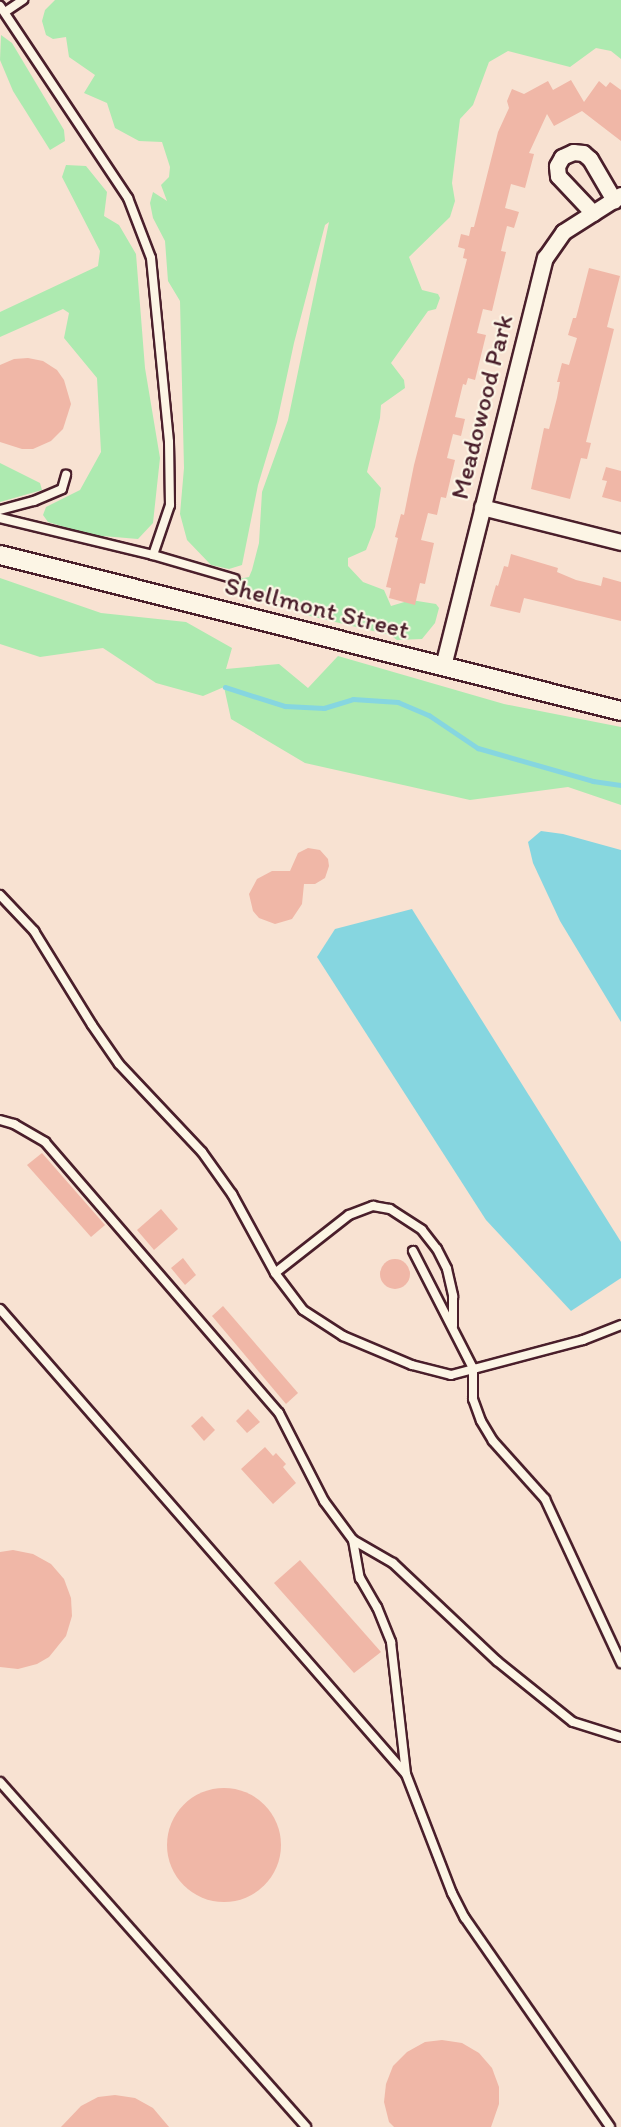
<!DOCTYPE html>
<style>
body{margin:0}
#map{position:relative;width:621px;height:2127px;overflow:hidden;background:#f8e2d2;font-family:Itim,sans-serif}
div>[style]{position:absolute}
.green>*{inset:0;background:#adeab0}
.water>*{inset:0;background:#86d6e0}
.stream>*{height:4.5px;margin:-2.25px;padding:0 2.25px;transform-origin:2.25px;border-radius:2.25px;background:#86d6e0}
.building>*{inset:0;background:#f0b7a7}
.round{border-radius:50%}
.roads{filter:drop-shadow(2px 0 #4a1f2b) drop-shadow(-2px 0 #4a1f2b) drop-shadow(0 2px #4a1f2b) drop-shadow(0 -2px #4a1f2b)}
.service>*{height:8px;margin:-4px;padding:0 4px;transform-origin:4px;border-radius:4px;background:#fcf5e5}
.minor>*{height:15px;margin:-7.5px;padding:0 7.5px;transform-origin:7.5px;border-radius:7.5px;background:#fcf5e5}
.tertiary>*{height:18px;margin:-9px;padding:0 9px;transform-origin:9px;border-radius:9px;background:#fcf5e5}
span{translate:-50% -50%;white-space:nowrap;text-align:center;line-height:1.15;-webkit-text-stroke:4.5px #fcf5e5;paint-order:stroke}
.street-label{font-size:26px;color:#4a1f2b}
</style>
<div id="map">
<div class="green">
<i style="clip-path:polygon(55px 0,621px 0,621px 59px,611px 51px,596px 48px,570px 67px,508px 51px,489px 62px,473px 105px,460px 119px,452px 183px,455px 201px,450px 217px,409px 257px,422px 290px,438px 294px,440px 298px,436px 309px,428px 311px,391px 363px,404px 380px,405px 388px,381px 405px,380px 418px,367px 472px,381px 488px,375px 527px,366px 550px,348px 558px,348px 566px,363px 582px,384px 590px,391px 606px,411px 600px,436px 604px,439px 608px,435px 623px,422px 639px,397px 640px,390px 635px,310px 616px,270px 596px,233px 590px,239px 579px,249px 577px,252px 570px,259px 543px,262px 492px,288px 420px,329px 222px,325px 225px,294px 343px,277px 422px,258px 485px,242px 565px,229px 569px,211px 565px,187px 540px,180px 514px,184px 468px,180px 301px,168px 281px,165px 241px,153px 218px,150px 203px,153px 192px,167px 201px,161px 185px,169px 177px,170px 167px,162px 142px,139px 141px,115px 128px,107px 103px,84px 93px,95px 75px,69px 57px,66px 37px,53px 39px,46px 35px,42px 21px,45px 10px)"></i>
<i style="clip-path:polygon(1px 35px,12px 43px,64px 130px,65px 141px,50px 150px,13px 91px,0 60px)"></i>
<i style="clip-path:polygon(66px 165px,86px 166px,107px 192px,104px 216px,119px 225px,136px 254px,145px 368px,160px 458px,153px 523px,138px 539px,91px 535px,48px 522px,43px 515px,46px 507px,80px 490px,101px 452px,97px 378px,64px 338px,69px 313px,63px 309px,0 337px,0 312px,98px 266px,100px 251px,62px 177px)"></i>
<i style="clip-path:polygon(0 463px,40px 483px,42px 490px,0 502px)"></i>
<i style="clip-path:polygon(0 578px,101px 613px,186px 622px,232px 648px,226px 669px,279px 664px,308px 688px,338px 656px,504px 704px,621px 727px,621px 805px,568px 787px,470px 800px,305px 763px,231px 719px,224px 687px,203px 696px,156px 683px,103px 648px,40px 657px,0 644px)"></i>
</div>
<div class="water">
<i style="clip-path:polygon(541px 831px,563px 834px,621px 850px,621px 1022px,560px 921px,533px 863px,528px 842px)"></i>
<i style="clip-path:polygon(412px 909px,621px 1242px,621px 1278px,571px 1311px,486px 1220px,317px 957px,335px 929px)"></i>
</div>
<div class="stream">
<i style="left:225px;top:687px;width:63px;rotate:17.6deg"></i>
<i style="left:285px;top:706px;width:39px;rotate:3deg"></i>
<i style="left:324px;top:708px;width:30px;rotate:-17deg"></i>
<i style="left:353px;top:699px;width:45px;rotate:3.8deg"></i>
<i style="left:398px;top:702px;width:34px;rotate:23deg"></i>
<i style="left:429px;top:715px;width:59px;rotate:34deg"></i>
<i style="left:478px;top:748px;width:120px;rotate:16deg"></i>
<i style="left:593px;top:781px;width:28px;rotate:8deg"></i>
</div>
<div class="building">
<i style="clip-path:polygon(571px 80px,584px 102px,599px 81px,606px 87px,610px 82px,621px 90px,621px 141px,582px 111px,554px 126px,547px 114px,529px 153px,534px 154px,525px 188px,511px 184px,505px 208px,519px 212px,514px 228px,507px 226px,501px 251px,506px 252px,492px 311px,483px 309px,477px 333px,486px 335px,475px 380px,468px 378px,466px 385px,463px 384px,455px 417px,465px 419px,461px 436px,453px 434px,447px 458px,455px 460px,446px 498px,441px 497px,437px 515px,428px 513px,421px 540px,434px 543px,425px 584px,420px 583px,415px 605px,389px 598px,391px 588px,386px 587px,398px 538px,395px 537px,401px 514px,404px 515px,414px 465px,467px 259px,463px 258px,465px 249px,458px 247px,461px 234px,469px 236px,471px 227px,474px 227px,498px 132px,509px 108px,507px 101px,512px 89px,524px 94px,548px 81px,553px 90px)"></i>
<i style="clip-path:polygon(589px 268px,620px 276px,607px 327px,614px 329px,586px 442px,591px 443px,587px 459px,581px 458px,570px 499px,531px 489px,544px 428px,549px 429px,557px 398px,560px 382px,557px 382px,562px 363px,569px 365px,577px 338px,568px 335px,573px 318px,576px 318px)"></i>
<i style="clip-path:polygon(28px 358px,43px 361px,57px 370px,64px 380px,71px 404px,63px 429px,51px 441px,33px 449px,22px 449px,0 442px,0 365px,14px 359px)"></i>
<i style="clip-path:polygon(606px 467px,621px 471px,621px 502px,602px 497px,607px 481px,602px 480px)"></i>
<i style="clip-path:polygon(511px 554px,558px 568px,557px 572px,576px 580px,601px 586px,603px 577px,621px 582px,621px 621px,524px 598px,520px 613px,490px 606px,496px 585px,498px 586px,504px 566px,508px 567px)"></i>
<i style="clip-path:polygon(308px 848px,320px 850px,328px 859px,329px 866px,325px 878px,315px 884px,304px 884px,302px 904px,292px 919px,275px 924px,259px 918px,253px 911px,249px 894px,257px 879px,272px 871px,290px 871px,298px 853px)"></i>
<i style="clip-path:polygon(42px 1153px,105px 1225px,91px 1237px,27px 1165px)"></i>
<i style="clip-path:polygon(161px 1209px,178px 1229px,154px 1250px,137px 1230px)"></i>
<i style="clip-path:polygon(183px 1258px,196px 1275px,185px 1285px,171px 1268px)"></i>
<i class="round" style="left:380px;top:1259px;width:30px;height:30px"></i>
<i style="clip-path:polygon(223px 1306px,298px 1393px,286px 1404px,212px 1316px)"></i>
<i style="clip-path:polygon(248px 1409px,260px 1422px,247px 1433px,236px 1421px)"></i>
<i style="clip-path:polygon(202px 1416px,215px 1430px,204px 1441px,191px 1426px)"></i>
<i style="clip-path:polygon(265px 1447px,273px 1456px,276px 1453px,286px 1464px,283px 1467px,296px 1483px,273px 1504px,241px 1469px)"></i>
<i style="clip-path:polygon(13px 1550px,33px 1554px,51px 1564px,64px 1579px,71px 1598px,72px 1616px,66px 1636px,49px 1657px,37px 1664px,18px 1669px,0 1667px,0 1552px)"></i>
<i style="clip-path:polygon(300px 1560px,381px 1652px,354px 1673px,274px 1583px)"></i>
<i class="round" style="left:167px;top:1788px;width:114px;height:114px"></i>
<i style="clip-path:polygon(442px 2040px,462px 2043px,479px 2053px,492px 2068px,499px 2087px,499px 2104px,491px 2127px,394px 2127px,389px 2122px,384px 2102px,386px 2084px,393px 2066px,407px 2052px,425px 2042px)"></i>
<i style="clip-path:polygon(115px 2095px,135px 2098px,153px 2108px,169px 2127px,61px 2127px,81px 2106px,98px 2097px)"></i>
</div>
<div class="roads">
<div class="service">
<i style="left:0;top:6px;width:231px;rotate:56.3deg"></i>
<i style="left:128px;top:198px;width:64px;rotate:69deg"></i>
<i style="left:151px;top:258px;width:185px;rotate:84.4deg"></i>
<i style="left:169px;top:442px;width:63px;rotate:89.1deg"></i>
<i style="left:170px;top:505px;width:53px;rotate:108.8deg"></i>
<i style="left:5px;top:12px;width:22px;rotate:-34deg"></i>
<i style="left:0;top:510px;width:35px;rotate:-15deg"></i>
<i style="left:34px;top:501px;width:30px;rotate:-23deg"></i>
<i style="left:62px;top:489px;width:15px;rotate:-74deg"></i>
<i style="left:0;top:518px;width:157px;rotate:13.6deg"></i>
<i style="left:153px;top:555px;width:85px;rotate:16.3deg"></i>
<i style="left:0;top:895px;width:50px;rotate:46.6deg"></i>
<i style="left:34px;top:931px;width:110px;rotate:58.3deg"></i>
<i style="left:92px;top:1025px;width:47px;rotate:55.3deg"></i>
<i style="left:119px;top:1064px;width:121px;rotate:46.7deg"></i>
<i style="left:202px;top:1152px;width:52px;rotate:54.5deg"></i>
<i style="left:232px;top:1194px;width:90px;rotate:61.4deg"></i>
<i style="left:275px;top:1273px;width:46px;rotate:52.9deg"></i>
<i style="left:303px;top:1310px;width:48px;rotate:33deg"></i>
<i style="left:343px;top:1336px;width:75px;rotate:22.8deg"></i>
<i style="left:412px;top:1365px;width:40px;rotate:14.4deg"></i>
<i style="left:451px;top:1375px;width:137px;rotate:-14.9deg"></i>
<i style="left:583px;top:1340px;width:41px;rotate:-21.5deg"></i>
<i style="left:0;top:1120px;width:15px;rotate:16deg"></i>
<i style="left:14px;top:1124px;width:36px;rotate:30deg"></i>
<i style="left:45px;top:1142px;width:358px;rotate:49.2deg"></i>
<i style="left:279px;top:1413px;width:99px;rotate:62.9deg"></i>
<i style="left:324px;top:1501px;width:49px;rotate:53.4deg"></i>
<i style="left:353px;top:1540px;width:46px;rotate:29.9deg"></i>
<i style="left:393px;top:1563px;width:143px;rotate:43.3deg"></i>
<i style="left:497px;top:1661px;width:97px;rotate:38.8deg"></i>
<i style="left:573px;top:1722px;width:50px;rotate:17.4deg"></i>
<i style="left:413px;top:1251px;width:131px;rotate:62.9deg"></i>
<i style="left:473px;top:1368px;width:31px;rotate:90deg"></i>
<i style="left:473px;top:1399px;width:23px;rotate:70deg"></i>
<i style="left:481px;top:1421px;width:23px;rotate:59deg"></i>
<i style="left:493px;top:1441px;width:78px;rotate:48.1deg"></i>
<i style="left:545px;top:1499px;width:181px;rotate:65.1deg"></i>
<i style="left:275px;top:1273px;width:94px;rotate:-38.1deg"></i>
<i style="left:349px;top:1215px;width:26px;rotate:-21deg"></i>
<i style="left:373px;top:1206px;width:17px;rotate:10deg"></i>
<i style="left:390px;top:1209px;width:38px;rotate:33deg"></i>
<i style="left:422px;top:1230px;width:24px;rotate:52deg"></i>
<i style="left:437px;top:1249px;width:22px;rotate:63deg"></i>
<i style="left:447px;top:1269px;width:28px;rotate:77deg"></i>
<i style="left:453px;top:1296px;width:30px;rotate:90deg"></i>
<i style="left:0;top:1309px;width:617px;rotate:48.88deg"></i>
<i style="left:406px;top:1774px;width:128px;rotate:68.9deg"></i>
<i style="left:452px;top:1893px;width:28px;rotate:63deg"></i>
<i style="left:465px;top:1918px;width:254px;rotate:55.2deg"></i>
<i style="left:353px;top:1540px;width:39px;rotate:80deg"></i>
<i style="left:360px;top:1578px;width:34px;rotate:60deg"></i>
<i style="left:377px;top:1607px;width:38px;rotate:68deg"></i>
<i style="left:391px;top:1642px;width:132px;rotate:83.5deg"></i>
<i style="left:0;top:1782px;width:461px;rotate:48.4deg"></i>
</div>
<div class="minor">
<i style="left:593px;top:213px;width:51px;rotate:-133.4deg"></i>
<i style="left:558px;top:176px;width:10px;rotate:-96deg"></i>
<i style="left:557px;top:166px;width:10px;rotate:-61deg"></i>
<i style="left:562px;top:157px;width:12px;rotate:-24deg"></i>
<i style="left:573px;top:152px;width:10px;rotate:6deg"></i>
<i style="left:583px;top:153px;width:9px;rotate:41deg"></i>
<i style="left:590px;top:159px;width:48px;rotate:59.7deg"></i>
<i style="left:482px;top:507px;width:143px;rotate:14.1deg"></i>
<i style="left:443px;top:666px;width:421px;rotate:-76deg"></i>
<i style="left:545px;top:258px;width:32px;rotate:-55deg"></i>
<i style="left:563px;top:232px;width:69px;rotate:-32.5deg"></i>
</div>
<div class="tertiary">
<i style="left:0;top:555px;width:640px;rotate:14.1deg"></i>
</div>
</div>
<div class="street-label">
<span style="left:482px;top:407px;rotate:-76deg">Meadowood Park</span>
<span style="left:317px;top:608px;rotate:14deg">Shellmont Street</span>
</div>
</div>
